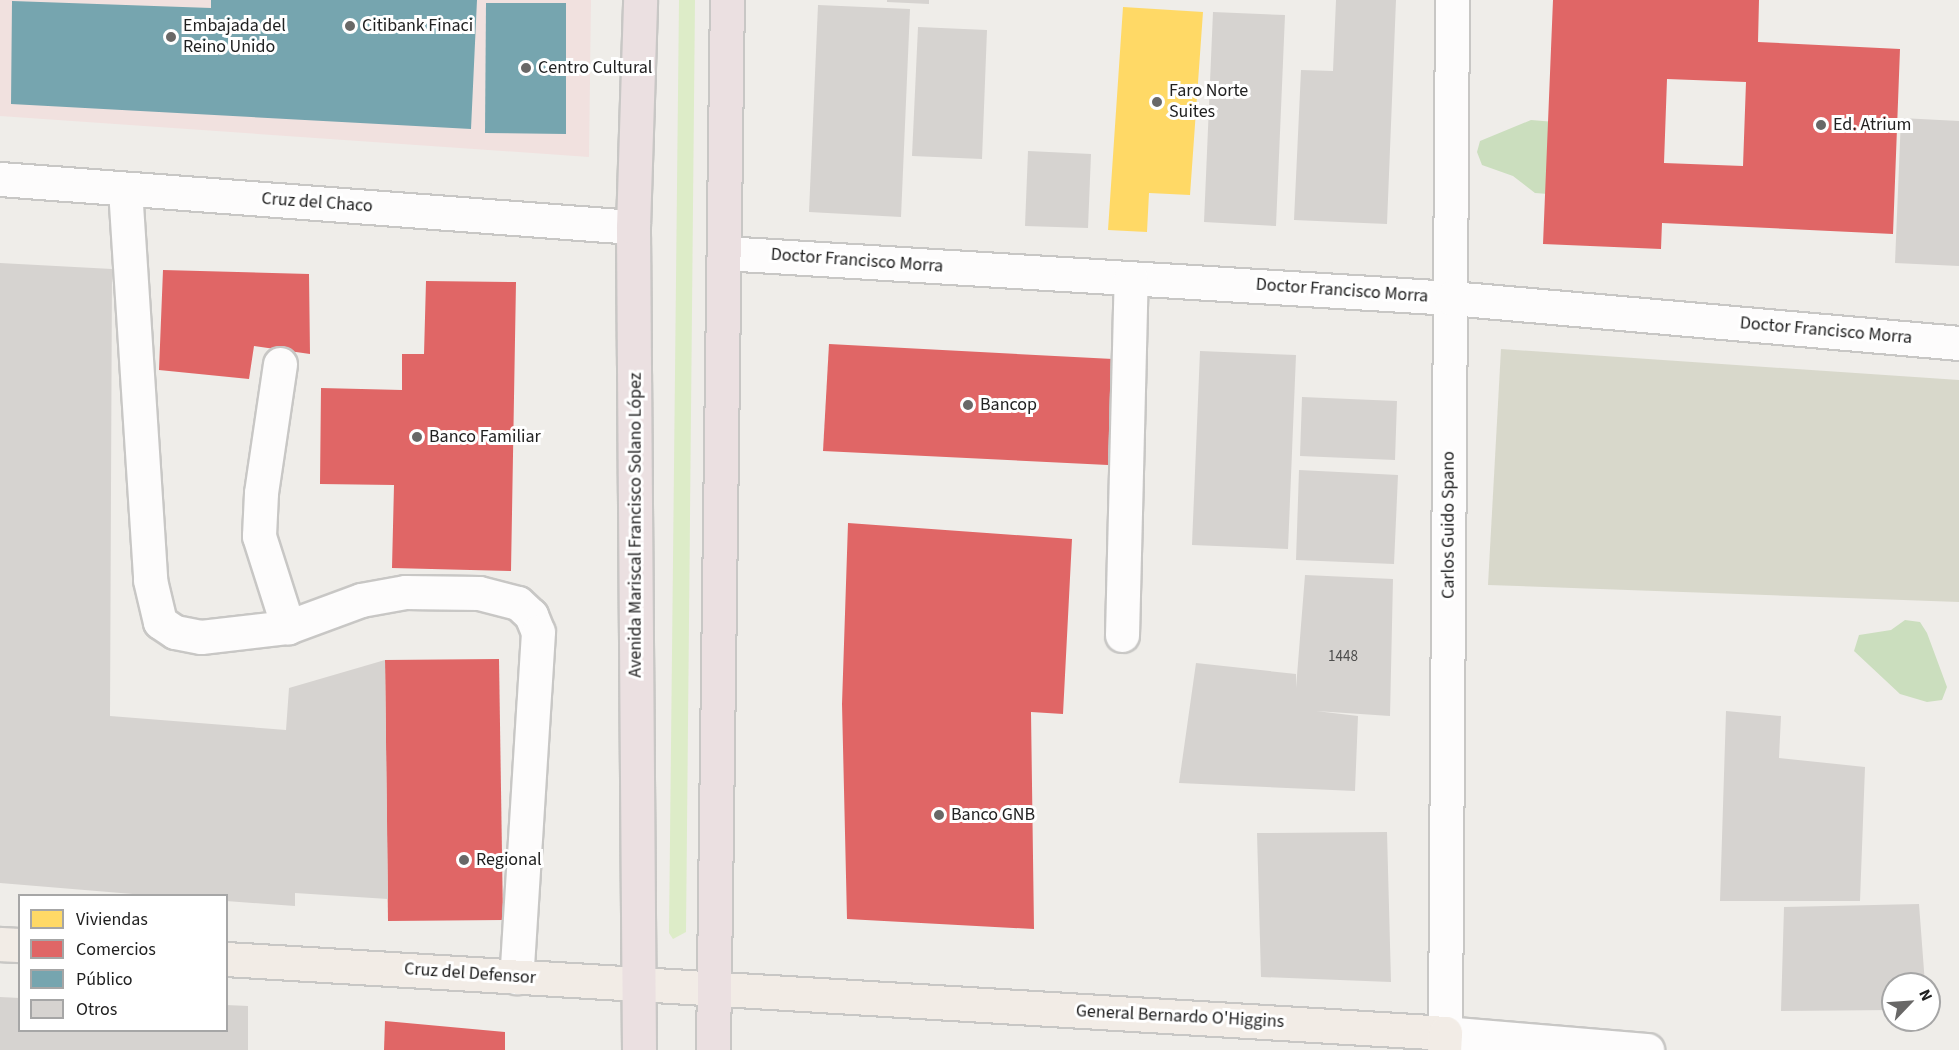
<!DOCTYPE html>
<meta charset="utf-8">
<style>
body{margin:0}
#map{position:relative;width:1959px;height:1050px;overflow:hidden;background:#efede9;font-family:"Source Sans 3",sans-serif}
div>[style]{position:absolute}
.commercial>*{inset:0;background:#f1e1df}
.construction>*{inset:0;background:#d8d8cb}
.grass>*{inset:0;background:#ddecc8}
.forest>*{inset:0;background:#cbdebe}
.homes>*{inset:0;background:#ffd966}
.shops>*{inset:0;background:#e06666}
.public>*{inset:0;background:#76a5af}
.building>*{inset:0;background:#d6d3d0}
.roads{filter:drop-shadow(2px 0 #c8c7c5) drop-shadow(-2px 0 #c8c7c5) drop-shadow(0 2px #c8c7c5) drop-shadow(0 -2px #c8c7c5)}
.minor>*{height:33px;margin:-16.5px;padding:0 16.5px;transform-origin:16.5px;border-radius:16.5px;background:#fdfcfc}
.major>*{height:33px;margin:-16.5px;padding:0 16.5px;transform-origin:16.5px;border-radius:16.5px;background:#f2ece6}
.highway>*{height:33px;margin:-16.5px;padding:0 16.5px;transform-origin:16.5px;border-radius:16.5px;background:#ebe0e1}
.dots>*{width:16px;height:16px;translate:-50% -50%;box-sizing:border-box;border:3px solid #fff;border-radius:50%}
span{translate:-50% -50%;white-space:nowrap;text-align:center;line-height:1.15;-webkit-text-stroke:6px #fff;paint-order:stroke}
.number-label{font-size:15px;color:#4e4e4d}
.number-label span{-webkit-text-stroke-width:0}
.poi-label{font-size:18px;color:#212121}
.left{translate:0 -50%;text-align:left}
.street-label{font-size:18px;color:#212121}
.legend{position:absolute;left:18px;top:894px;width:210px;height:138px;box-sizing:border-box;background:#fff;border:2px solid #a6a6a6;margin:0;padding:8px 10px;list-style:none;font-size:18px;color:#212121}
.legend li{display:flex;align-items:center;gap:12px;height:30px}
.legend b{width:30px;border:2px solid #a6a6a6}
.north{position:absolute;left:1881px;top:972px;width:60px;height:60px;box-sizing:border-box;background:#fff;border:2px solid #a6a6a6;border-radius:50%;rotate:65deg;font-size:16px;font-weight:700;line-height:24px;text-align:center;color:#212121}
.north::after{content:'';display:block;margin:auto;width:21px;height:27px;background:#696867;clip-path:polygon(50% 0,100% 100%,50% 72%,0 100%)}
</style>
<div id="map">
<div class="commercial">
<i style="clip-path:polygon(0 0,591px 0,589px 157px,0 116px)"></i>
</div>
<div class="construction">
<i style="clip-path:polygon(1501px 349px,1959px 380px,1959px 602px,1488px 585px)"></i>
</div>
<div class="grass">
<i style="clip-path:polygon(679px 0,695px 0,686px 932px,673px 939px,669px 933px)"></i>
</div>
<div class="forest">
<i style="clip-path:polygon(1531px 120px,1555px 122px,1548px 194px,1535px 193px,1513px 176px,1482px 165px,1477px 152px,1480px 141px)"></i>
<i style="clip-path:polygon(1905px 620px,1920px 622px,1927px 633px,1947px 687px,1942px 700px,1927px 702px,1900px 694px,1854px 651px,1859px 635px,1891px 630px)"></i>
</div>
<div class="homes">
<i style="clip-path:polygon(1123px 7px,1203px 12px,1190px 195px,1149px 193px,1147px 232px,1108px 230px)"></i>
</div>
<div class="shops">
<i style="clip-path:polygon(evenodd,1553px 0,1759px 0,1758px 42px,1900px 49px,1893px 234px,1662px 223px,1661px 249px,1543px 244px,1553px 0,1667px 79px,1746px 82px,1743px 166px,1664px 163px,1667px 79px)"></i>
<i style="clip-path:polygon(163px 270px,309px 274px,310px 354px,254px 346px,249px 379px,159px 370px)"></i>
<i style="clip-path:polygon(426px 281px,516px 282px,511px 571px,392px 568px,394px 485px,320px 484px,321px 388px,402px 390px,402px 354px,424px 354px)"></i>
<i style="clip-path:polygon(829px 344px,1113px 359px,1108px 465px,823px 451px)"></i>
<i style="clip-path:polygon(848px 523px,1072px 539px,1063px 714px,1031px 712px,1034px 929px,847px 919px,842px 704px)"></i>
<i style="clip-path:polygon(499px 659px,503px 920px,388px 921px,385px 660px)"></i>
<i style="clip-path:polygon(385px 1021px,505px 1032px,505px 1050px,384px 1050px)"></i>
</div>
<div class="public">
<i style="clip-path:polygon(211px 0,477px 0,471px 129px,11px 104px,12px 1px,211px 8px)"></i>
<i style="clip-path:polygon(486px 3px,566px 3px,566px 134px,485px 133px)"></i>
</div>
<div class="building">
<i style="clip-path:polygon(887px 0,929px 0,929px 4px,887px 2px)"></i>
<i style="clip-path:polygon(1336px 0,1396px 0,1387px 224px,1294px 220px,1301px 70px,1333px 71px)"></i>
<i style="clip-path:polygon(818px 5px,910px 9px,901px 217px,809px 212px)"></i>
<i style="clip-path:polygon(1213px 12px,1285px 15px,1276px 226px,1204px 222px)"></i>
<i style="clip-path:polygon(918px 27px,987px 30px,982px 159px,912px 156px)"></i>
<i style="clip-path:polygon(1901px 118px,1959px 121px,1959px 266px,1895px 263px)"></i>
<i style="clip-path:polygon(1028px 151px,1091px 154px,1088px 228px,1025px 226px)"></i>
<i style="clip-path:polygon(0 263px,112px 269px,110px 716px,286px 730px,289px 688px,385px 660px,388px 899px,295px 893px,295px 906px,226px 901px,226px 896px,157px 896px,0 883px)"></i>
<i style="clip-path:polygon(1200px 351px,1296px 355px,1288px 549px,1192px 545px)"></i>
<i style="clip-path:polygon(1302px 397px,1397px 401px,1395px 460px,1300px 456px)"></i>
<i style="clip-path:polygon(1299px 470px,1398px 475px,1394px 564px,1296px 560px)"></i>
<i style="clip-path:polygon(1305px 575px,1393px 579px,1390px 716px,1316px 711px,1358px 716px,1355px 791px,1179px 783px,1196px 663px,1296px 674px,1296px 688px)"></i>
<i style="clip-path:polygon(1726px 711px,1781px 716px,1779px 758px,1865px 767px,1860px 901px,1720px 901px)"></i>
<i style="clip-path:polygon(1387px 832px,1391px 982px,1261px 977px,1257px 833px)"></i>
<i style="clip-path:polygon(1919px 904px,1925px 984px,1893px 984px,1893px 1010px,1781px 1011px,1784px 907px)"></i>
<i style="clip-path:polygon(0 997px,20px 998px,20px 1030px,226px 1030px,226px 1005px,248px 1006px,248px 1050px,0 1050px)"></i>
</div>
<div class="roads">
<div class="minor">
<i style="left:1452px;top:0;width:1033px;rotate:90.39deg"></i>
<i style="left:1445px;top:1033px;width:203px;rotate:4.8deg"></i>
<i style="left:0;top:179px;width:635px;rotate:4.34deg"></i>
<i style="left:125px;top:189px;width:392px;rotate:86.3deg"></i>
<i style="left:150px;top:580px;width:43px;rotate:76.6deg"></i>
<i style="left:160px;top:622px;width:18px;rotate:34deg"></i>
<i style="left:175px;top:632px;width:26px;rotate:11deg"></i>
<i style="left:201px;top:637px;width:88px;rotate:-6.6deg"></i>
<i style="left:288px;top:627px;width:78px;rotate:-20.3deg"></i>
<i style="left:361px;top:600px;width:45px;rotate:-10.3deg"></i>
<i style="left:405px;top:592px;width:74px;rotate:0.8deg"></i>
<i style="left:479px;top:593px;width:40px;rotate:14.4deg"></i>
<i style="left:518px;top:603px;width:18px;rotate:43deg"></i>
<i style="left:531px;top:615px;width:18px;rotate:68deg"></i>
<i style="left:538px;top:632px;width:346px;rotate:93.6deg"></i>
<i style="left:724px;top:253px;width:728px;rotate:3.54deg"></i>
<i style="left:1451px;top:298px;width:510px;rotate:5.06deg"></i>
<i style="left:280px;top:364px;width:130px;rotate:98.4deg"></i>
<i style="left:261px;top:493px;width:43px;rotate:92.7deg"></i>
<i style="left:259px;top:536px;width:96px;rotate:72.3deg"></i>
<i style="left:1122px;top:635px;width:357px;rotate:-88.6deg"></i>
</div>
<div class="major">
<i style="left:0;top:944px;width:20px;rotate:3deg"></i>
<i style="left:226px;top:959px;width:1221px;rotate:3.47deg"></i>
<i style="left:1445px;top:1033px;width:17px;rotate:93deg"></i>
</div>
<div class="highway">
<i style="left:639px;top:1050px;width:823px;rotate:-90.42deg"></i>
<i style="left:633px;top:227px;width:227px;rotate:-88.2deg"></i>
<i style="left:713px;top:1050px;width:1050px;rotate:-89.24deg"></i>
</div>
</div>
<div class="dots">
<i style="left:350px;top:26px;background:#696867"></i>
<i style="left:171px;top:37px;background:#696867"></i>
<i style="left:526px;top:68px;background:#696867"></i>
<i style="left:1157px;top:102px;background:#696867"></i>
<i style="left:1821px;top:125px;background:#696867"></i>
<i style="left:968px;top:405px;background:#696867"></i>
<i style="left:417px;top:437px;background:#696867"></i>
<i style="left:939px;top:815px;background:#696867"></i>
<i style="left:464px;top:860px;background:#696867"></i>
</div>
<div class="number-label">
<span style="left:1343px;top:657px">1448</span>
</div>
<div class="poi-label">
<span class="left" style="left:362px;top:26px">Citibank Finaci</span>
<span class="left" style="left:183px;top:37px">Embajada del<br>Reino Unido</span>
<span class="left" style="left:538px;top:68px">Centro Cultural</span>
<span class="left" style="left:1169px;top:102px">Faro Norte<br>Suites</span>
<span class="left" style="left:1833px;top:125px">Ed. Atrium</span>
<span class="left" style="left:980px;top:405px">Bancop</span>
<span class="left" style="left:429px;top:437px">Banco Familiar</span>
<span class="left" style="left:951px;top:815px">Banco GNB</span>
<span class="left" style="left:476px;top:860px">Regional</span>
</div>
<div class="street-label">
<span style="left:317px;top:203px;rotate:4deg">Cruz del Chaco</span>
<span style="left:857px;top:261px;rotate:4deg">Doctor Francisco Morra</span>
<span style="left:1342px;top:291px;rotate:4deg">Doctor Francisco Morra</span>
<span style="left:1826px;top:331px;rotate:5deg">Doctor Francisco Morra</span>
<span style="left:636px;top:525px;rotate:-90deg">Avenida Mariscal Francisco Solano López</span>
<span style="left:1449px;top:525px;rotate:-90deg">Carlos Guido Spano</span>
<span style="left:470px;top:974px;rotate:4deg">Cruz del Defensor</span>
<span style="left:1180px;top:1017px;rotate:3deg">General Bernardo O'Higgins</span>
</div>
<ul class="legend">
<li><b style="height:16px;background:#ffd966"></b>Viviendas</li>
<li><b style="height:16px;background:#e06666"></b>Comercios</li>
<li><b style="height:16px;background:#76a5af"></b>Público</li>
<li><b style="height:16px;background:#d6d3d0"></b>Otros</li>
</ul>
<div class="north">N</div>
</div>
